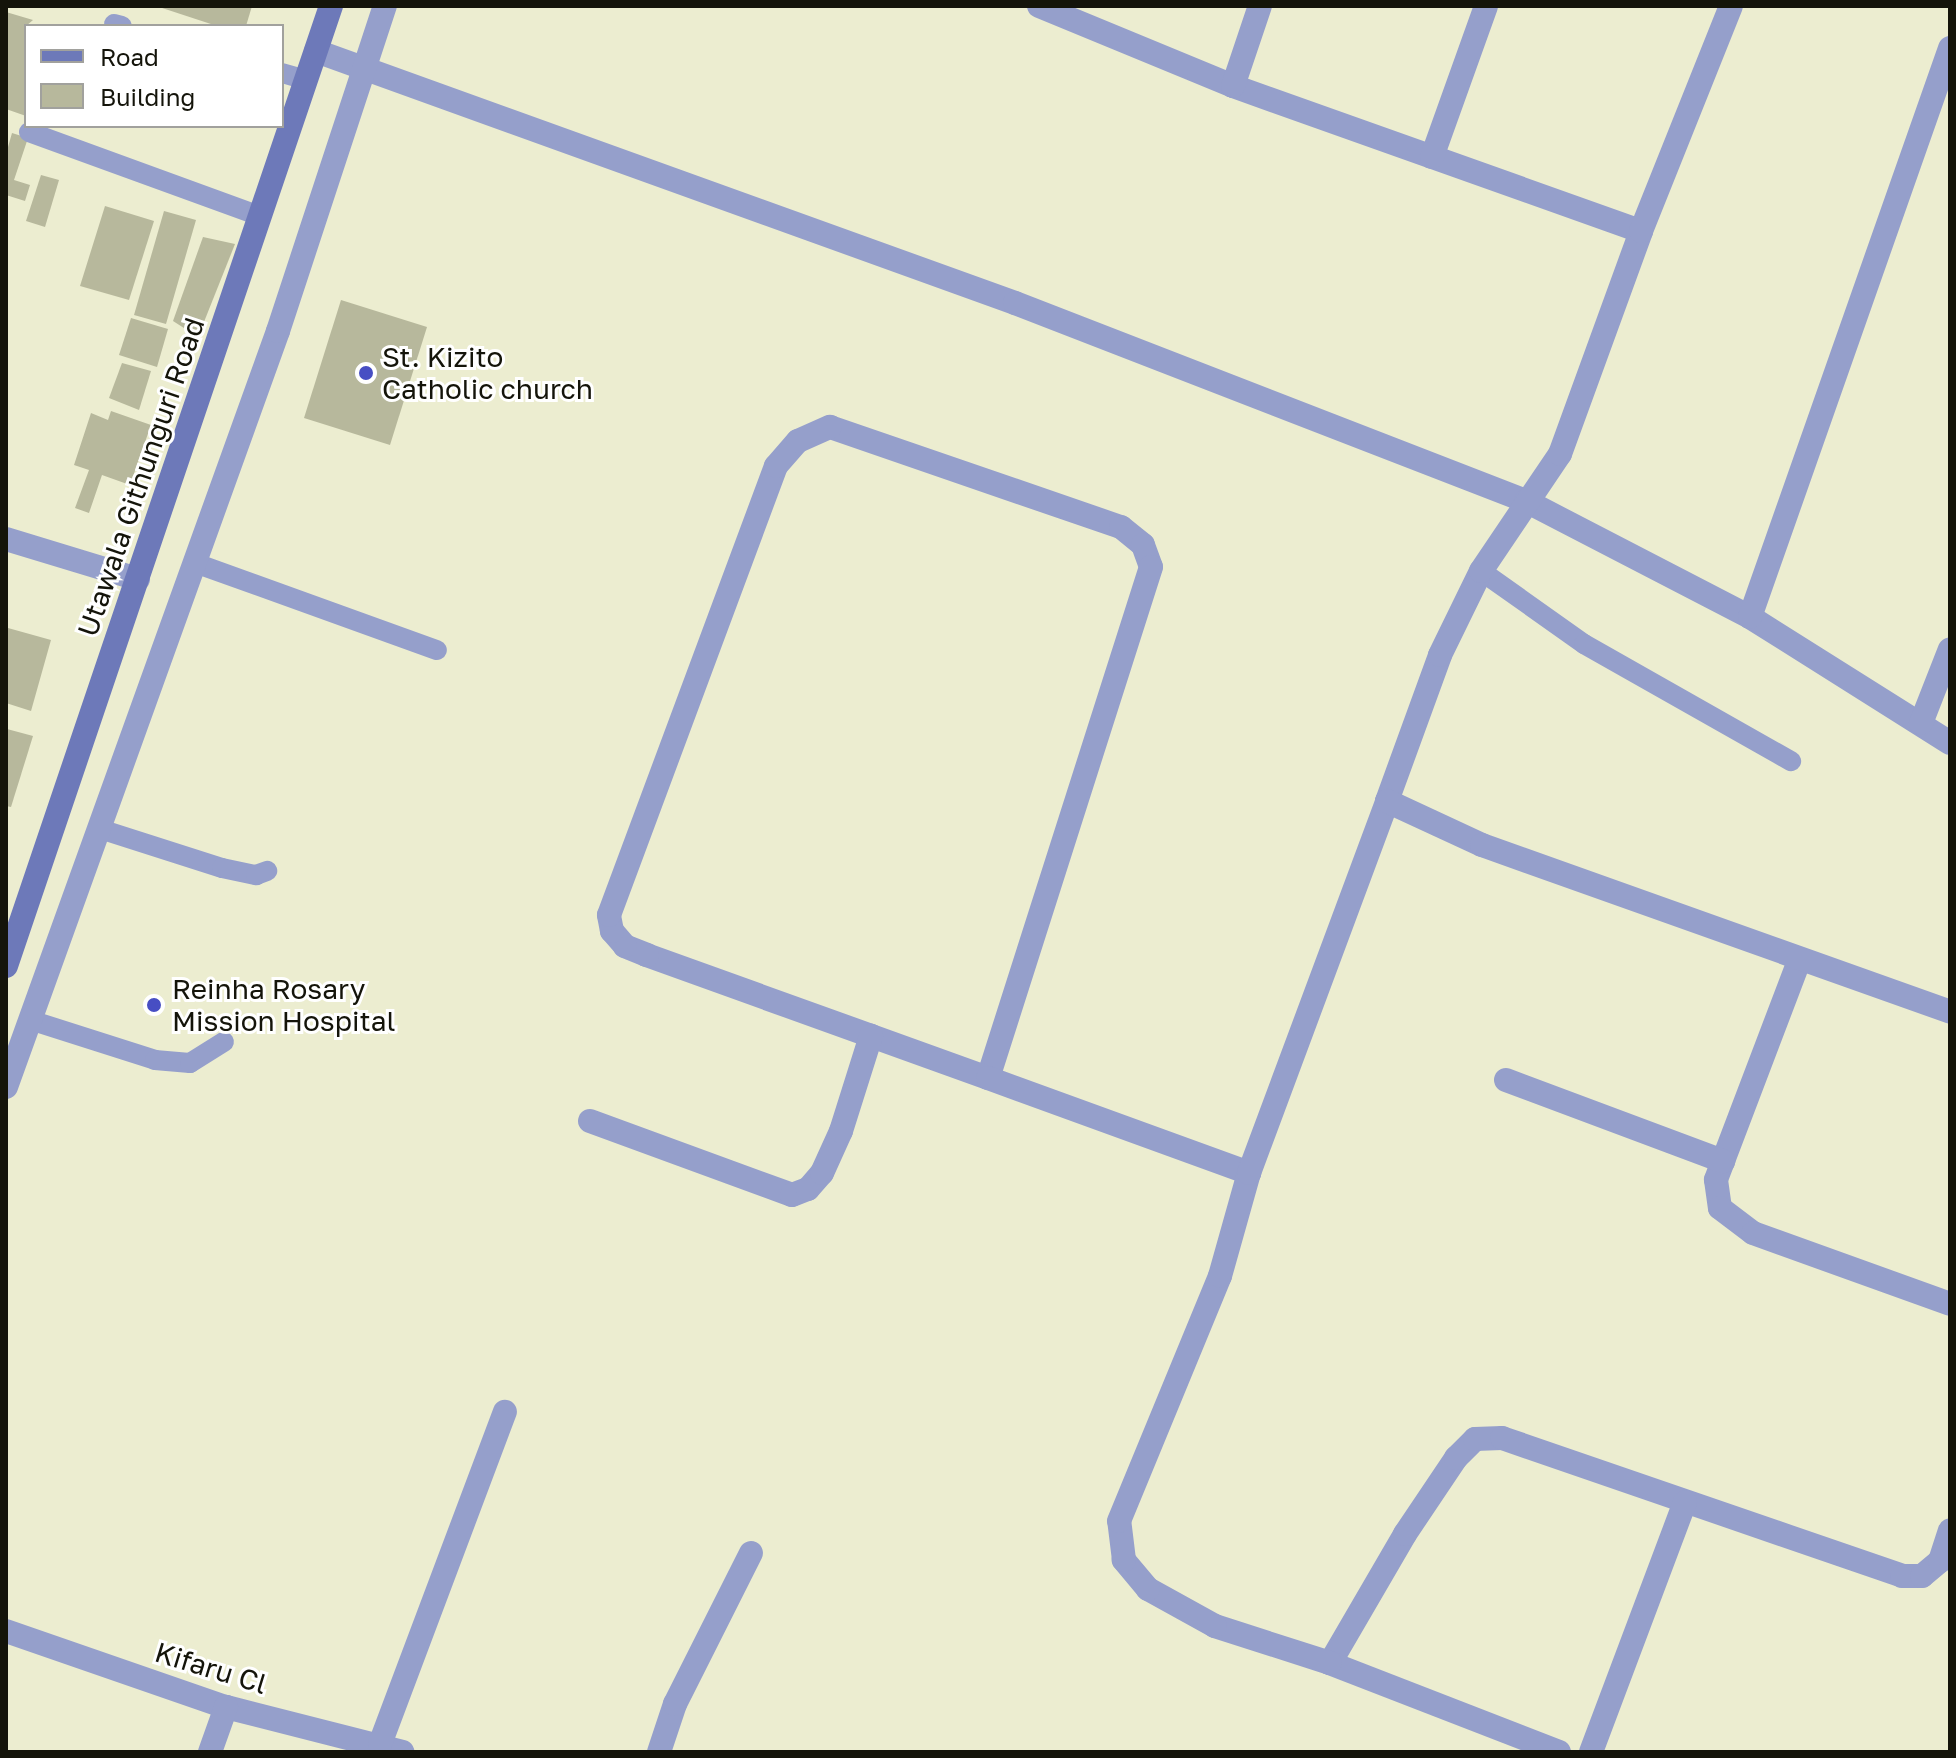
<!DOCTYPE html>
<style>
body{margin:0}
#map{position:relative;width:1956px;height:1758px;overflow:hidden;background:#ecedd0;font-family:"Golos Text",sans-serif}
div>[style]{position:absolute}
.building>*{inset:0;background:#b7b89c}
.lane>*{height:20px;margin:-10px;padding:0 10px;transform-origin:10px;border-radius:10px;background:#959fcb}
.street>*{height:24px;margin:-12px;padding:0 12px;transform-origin:12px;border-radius:12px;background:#959fcb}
.secondary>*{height:24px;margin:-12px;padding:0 12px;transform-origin:12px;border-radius:12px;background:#6d79b9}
.dots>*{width:22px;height:22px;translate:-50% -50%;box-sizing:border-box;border:4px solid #fff;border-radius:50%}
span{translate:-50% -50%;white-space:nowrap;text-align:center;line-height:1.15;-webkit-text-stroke:6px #fff;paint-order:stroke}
.poi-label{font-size:28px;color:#14140a}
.left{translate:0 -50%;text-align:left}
.street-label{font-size:28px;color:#14140a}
.frame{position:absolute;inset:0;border:8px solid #14140a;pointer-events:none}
.legend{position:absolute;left:24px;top:24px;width:260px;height:104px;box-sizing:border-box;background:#fff;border:2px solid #a1a19d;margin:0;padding:10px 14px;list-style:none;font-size:24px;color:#14140a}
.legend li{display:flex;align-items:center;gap:16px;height:40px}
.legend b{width:40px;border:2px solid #a1a19d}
</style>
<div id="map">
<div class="building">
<i style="clip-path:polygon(156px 6px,252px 6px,246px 26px,217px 26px)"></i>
<i style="clip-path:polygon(6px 12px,33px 20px,26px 26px,26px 116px,6px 109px)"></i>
<i style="clip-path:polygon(12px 133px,28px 138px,14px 180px,30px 185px,25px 201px,6px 195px,6px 154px)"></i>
<i style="clip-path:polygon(41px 175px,59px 180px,45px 227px,26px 221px)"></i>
<i style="clip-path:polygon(105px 206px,154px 221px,129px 300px,80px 286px)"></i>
<i style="clip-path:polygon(164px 211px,196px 220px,166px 324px,134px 315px)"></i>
<i style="clip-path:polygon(203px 237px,235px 244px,198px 337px,173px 321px)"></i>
<i style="clip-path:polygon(341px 300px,427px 327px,390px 445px,304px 418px)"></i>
<i style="clip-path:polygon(131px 318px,168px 329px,157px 367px,119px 355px)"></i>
<i style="clip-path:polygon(122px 363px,151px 371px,139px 410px,109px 398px)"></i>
<i style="clip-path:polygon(111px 411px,151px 425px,130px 485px,102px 475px,89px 513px,75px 508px,89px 470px,74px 465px,91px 413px,108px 420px)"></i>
<i style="clip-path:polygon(8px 628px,51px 640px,31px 711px,6px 703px)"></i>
<i style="clip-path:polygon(7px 729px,33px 736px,11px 807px,6px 806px)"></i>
</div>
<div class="lane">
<i style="left:114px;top:24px;width:8px;rotate:14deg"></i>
<i style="left:282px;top:73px;width:25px;rotate:16deg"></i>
<i style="left:29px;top:132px;width:246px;rotate:20deg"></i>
<i style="left:195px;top:563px;width:257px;rotate:19.8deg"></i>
<i style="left:1481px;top:571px;width:126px;rotate:35.3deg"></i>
<i style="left:1584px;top:644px;width:238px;rotate:29.5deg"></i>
<i style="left:100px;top:829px;width:128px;rotate:17.7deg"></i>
<i style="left:222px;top:868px;width:35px;rotate:12deg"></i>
<i style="left:256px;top:875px;width:12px;rotate:-20deg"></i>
<i style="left:30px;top:1020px;width:131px;rotate:17.7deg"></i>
<i style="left:155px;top:1060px;width:35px;rotate:5deg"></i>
<i style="left:190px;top:1063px;width:40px;rotate:-32deg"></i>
</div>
<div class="street">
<i style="left:1039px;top:6px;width:210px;rotate:22.4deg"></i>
<i style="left:1233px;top:86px;width:433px;rotate:19.6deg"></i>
<i style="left:316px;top:51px;width:743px;rotate:19.82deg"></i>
<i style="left:1015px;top:303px;width:548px;rotate:21.18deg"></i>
<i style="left:1526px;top:501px;width:252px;rotate:27.4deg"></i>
<i style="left:1750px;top:617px;width:236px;rotate:32.2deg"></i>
<i style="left:1233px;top:86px;width:84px;rotate:-71.4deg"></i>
<i style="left:1432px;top:157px;width:160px;rotate:-70.3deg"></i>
<i style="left:830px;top:427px;width:308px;rotate:19deg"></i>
<i style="left:1121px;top:527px;width:28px;rotate:39deg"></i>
<i style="left:1143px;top:545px;width:23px;rotate:70deg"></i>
<i style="left:1151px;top:567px;width:536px;rotate:107.69deg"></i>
<i style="left:988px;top:1078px;width:363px;rotate:-160.2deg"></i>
<i style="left:647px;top:955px;width:24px;rotate:-158deg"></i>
<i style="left:625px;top:946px;width:20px;rotate:-131deg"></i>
<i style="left:612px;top:931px;width:16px;rotate:-101deg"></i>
<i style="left:609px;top:915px;width:479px;rotate:-69.6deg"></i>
<i style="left:776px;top:466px;width:33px;rotate:-49deg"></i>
<i style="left:798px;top:441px;width:35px;rotate:-24deg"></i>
<i style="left:6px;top:539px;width:138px;rotate:16.9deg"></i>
<i style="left:1750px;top:617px;width:603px;rotate:-70.63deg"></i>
<i style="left:1921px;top:723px;width:79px;rotate:-68.6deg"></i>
<i style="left:1387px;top:801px;width:155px;rotate:-70deg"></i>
<i style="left:1440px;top:655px;width:93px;rotate:-64deg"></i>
<i style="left:1481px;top:571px;width:141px;rotate:-56deg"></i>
<i style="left:1560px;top:454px;width:237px;rotate:-70deg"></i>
<i style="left:1641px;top:231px;width:242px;rotate:-68.2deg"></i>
<i style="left:1799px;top:961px;width:234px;rotate:110.8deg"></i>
<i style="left:1716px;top:1180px;width:28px;rotate:82deg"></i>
<i style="left:1720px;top:1208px;width:41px;rotate:37.1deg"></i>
<i style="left:1753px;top:1233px;width:209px;rotate:19.8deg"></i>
<i style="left:988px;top:1078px;width:278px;rotate:20deg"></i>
<i style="left:1506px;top:1080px;width:232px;rotate:20.5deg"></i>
<i style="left:6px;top:1087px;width:803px;rotate:-70.21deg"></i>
<i style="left:278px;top:331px;width:342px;rotate:-71.8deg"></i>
<i style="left:590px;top:1121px;width:215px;rotate:20.1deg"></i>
<i style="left:792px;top:1195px;width:17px;rotate:-21deg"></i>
<i style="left:808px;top:1189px;width:21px;rotate:-49deg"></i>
<i style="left:822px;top:1173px;width:46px;rotate:-65.7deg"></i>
<i style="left:841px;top:1131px;width:100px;rotate:-72.5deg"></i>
<i style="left:6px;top:1631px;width:233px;rotate:19.1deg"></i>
<i style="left:226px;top:1707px;width:182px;rotate:14.3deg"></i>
<i style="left:1330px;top:1663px;width:149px;rotate:-59.8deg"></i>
<i style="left:1405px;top:1534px;width:92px;rotate:-56.1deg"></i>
<i style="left:1456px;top:1458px;width:27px;rotate:-45deg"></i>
<i style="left:1475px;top:1439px;width:27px;rotate:-2deg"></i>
<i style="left:1502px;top:1438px;width:423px;rotate:19deg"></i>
<i style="left:1902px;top:1576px;width:20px"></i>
<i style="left:1922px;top:1576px;width:23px;rotate:-40deg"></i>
<i style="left:1940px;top:1561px;width:32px;rotate:-72deg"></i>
<i style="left:380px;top:1744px;width:355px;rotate:-69.4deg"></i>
<i style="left:210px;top:1752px;width:48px;rotate:-70.4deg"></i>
<i style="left:659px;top:1752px;width:51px;rotate:-71.6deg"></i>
<i style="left:675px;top:1704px;width:169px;rotate:-63.3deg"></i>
<i style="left:1559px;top:1752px;width:246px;rotate:-158.8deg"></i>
<i style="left:1330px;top:1663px;width:121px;rotate:-162.2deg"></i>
<i style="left:1215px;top:1626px;width:77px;rotate:-151.1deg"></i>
<i style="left:1148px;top:1589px;width:38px;rotate:-130deg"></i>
<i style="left:1124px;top:1560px;width:39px;rotate:-97deg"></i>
<i style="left:1119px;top:1521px;width:265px;rotate:-67.6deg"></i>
<i style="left:1220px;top:1276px;width:107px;rotate:-74.3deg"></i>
<i style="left:1249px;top:1173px;width:397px;rotate:-69.6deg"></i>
<i style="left:1387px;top:801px;width:105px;rotate:24.9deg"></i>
<i style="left:1482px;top:845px;width:497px;rotate:19.6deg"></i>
<i style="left:1591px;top:1752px;width:267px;rotate:-69.4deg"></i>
</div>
<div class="secondary">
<i style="left:6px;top:966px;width:1014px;rotate:-71.3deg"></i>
</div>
<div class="dots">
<i style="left:366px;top:373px;background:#474ec3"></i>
<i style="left:154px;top:1005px;background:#474ec3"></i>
</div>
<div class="poi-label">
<span class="left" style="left:382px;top:373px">St. Kizito<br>Catholic church</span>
<span class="left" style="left:172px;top:1005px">Reinha Rosary<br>Mission Hospital</span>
</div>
<div class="street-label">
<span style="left:141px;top:477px;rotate:-71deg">Utawala Githunguri Road</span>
<span style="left:211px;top:1668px;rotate:17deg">Kifaru Cl</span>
</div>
<div class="frame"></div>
<ul class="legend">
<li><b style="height:10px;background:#6d79b9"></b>Road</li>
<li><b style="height:22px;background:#b7b89c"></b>Building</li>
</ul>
</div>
